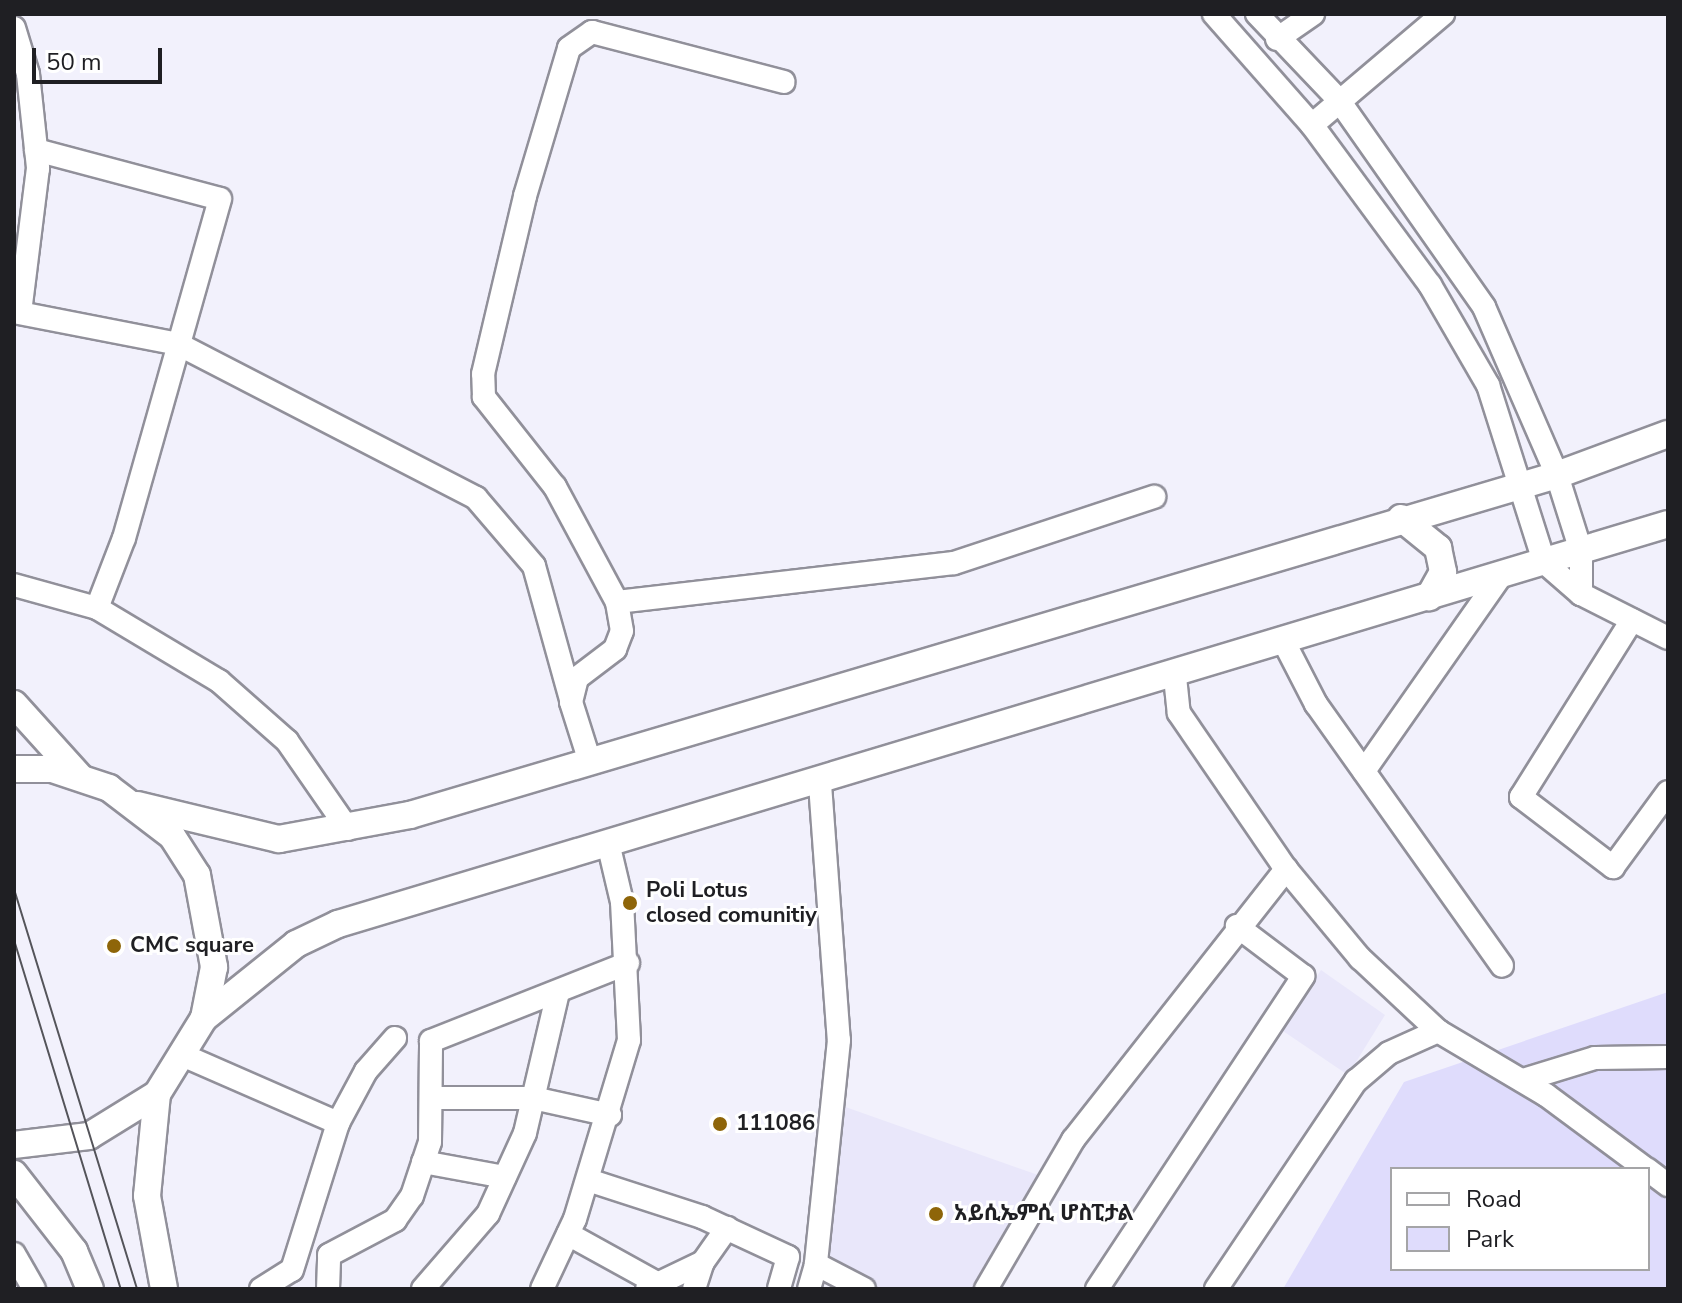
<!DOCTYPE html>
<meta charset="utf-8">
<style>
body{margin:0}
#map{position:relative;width:1682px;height:1303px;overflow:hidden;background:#f2f1fc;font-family:"Nunito Sans","Noto Sans Ethiopic",sans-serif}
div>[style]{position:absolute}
.built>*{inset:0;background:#e9e7fa}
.green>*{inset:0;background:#dfdcfc}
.roads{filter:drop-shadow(2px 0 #91909a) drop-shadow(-2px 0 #91909a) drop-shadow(0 2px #91909a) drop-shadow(0 -2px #91909a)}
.minor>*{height:22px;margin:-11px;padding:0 11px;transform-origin:11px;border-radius:11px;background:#fff}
.major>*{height:26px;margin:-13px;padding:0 13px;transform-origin:13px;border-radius:13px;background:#fff}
.tram>*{height:2px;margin:-1px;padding:0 1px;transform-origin:1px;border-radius:1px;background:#54545a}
.dots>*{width:22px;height:22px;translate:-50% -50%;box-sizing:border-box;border:4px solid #fff;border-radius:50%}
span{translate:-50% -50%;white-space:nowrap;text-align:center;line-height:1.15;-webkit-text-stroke:6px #fff;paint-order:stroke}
.poi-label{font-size:22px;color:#1f1f23;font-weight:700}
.left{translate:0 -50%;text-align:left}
.frame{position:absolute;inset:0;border:16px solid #1f1f23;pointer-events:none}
.legend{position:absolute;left:1390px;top:1167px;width:260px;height:104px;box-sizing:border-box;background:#fff;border:2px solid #a5a5a7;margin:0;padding:10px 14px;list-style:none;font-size:24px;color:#1f1f23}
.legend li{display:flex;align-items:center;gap:16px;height:40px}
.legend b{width:40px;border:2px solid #a5a5a7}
.scale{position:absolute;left:32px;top:48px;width:130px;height:36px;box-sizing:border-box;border:4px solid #1f1f23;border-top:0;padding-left:10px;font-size:24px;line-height:28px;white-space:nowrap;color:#1f1f23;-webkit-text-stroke:6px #fff;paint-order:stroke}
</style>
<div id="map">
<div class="built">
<i style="clip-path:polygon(1321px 970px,1385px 1015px,1348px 1075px,1283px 1031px)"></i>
<i style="clip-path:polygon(837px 1104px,1041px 1176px,984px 1289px,864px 1289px,816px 1264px)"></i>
</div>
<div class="green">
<i style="clip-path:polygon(evenodd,1668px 992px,1668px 1289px,1283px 1289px,1404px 1082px,1668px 992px,1392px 1169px,1648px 1169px,1648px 1269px,1392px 1269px,1392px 1169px)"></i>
</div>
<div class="roads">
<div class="minor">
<i style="left:1214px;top:14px;width:148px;rotate:48.6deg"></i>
<i style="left:1312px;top:125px;width:199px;rotate:53.6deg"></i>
<i style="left:1430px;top:285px;width:116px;rotate:59.9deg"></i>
<i style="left:1488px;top:385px;width:186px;rotate:72.4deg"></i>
<i style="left:1544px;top:562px;width:49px;rotate:40.9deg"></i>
<i style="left:1581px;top:594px;width:97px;rotate:26.8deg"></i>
<i style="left:1257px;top:14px;width:117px;rotate:46.4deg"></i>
<i style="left:1338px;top:99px;width:254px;rotate:54.9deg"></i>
<i style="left:1484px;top:307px;width:183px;rotate:66.5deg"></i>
<i style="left:1557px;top:475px;width:80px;rotate:72.5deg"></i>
<i style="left:1581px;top:551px;width:43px;rotate:90deg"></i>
<i style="left:14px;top:28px;width:48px;rotate:73.1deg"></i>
<i style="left:28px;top:74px;width:95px;rotate:83.9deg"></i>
<i style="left:38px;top:168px;width:145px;rotate:97.1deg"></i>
<i style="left:1277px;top:39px;width:44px;rotate:-34.8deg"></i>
<i style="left:1312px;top:125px;width:172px;rotate:-40.3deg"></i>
<i style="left:36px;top:150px;width:190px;rotate:14.9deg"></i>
<i style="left:220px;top:199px;width:352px;rotate:105.8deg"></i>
<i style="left:124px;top:538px;width:75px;rotate:111.1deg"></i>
<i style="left:14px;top:312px;width:167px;rotate:11deg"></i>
<i style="left:178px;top:344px;width:335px;rotate:27.3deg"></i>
<i style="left:476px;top:498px;width:89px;rotate:49.5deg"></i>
<i style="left:534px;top:566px;width:138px;rotate:74.5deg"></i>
<i style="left:14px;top:585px;width:86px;rotate:15.5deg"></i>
<i style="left:97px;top:608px;width:142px;rotate:30.9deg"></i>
<i style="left:219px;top:681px;width:91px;rotate:41.4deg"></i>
<i style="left:287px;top:741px;width:107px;rotate:55.3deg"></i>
<i style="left:617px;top:602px;width:339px;rotate:-6.6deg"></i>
<i style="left:954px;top:563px;width:211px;rotate:-18.3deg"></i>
<i style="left:1632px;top:620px;width:209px;rotate:122.1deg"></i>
<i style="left:1521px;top:797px;width:116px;rotate:37.3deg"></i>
<i style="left:1613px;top:867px;width:93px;rotate:-53.7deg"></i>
<i style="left:1285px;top:644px;width:68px;rotate:62.7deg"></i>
<i style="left:1316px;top:704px;width:321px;rotate:54.6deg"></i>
<i style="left:1175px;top:677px;width:36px;rotate:84deg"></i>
<i style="left:1179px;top:713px;width:189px;rotate:55.6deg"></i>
<i style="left:1286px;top:869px;width:116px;rotate:50.3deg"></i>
<i style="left:1360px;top:958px;width:107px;rotate:43.1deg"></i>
<i style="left:590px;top:762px;width:63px;rotate:-107.6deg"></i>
<i style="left:571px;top:702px;width:25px;rotate:-76deg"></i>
<i style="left:577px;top:678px;width:48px;rotate:-37.3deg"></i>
<i style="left:615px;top:649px;width:19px;rotate:-69deg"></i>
<i style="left:622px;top:631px;width:29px;rotate:-100deg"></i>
<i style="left:617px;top:602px;width:131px;rotate:-118.3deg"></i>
<i style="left:555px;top:487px;width:115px;rotate:-128.3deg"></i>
<i style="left:484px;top:397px;width:23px;rotate:-92deg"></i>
<i style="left:483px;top:374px;width:183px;rotate:-76.7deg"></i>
<i style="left:525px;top:196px;width:154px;rotate:-73.4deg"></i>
<i style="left:569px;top:48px;width:28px;rotate:-35deg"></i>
<i style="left:592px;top:32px;width:198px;rotate:14.6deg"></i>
<i style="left:1364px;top:771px;width:237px;rotate:-55deg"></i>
<i style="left:820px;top:784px;width:257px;rotate:85.8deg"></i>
<i style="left:839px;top:1040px;width:225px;rotate:95.9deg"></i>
<i style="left:816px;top:1264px;width:54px;rotate:27.5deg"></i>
<i style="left:187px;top:1057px;width:165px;rotate:23.6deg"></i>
<i style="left:1523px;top:1080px;width:75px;rotate:-17deg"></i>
<i style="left:1595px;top:1058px;width:73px;rotate:-0.8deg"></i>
<i style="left:432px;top:1098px;width:101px"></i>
<i style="left:533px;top:1098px;width:79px;rotate:12.4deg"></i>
<i style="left:423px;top:1162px;width:83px;rotate:10.4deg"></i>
<i style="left:1648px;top:1170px;width:25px;rotate:37deg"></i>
<i style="left:588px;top:1180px;width:120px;rotate:18deg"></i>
<i style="left:702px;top:1217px;width:95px;rotate:24.9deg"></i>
<i style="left:788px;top:1257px;width:33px;rotate:106deg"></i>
<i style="left:568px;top:1234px;width:97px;rotate:28.9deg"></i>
<i style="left:14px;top:1254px;width:40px;rotate:60.3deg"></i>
<i style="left:261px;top:1289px;width:36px;rotate:-32deg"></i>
<i style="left:292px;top:1270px;width:154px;rotate:-72.6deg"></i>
<i style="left:338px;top:1123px;width:59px;rotate:-61.7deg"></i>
<i style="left:366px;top:1071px;width:44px;rotate:-48.7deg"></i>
<i style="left:328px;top:1289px;width:34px;rotate:-88deg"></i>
<i style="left:329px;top:1255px;width:75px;rotate:-27.9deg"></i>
<i style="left:395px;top:1220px;width:29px;rotate:-55deg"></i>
<i style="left:412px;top:1196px;width:57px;rotate:-71.6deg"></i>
<i style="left:430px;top:1142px;width:101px;rotate:-89.4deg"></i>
<i style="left:431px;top:1041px;width:212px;rotate:-21.6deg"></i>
<i style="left:423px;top:1289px;width:99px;rotate:-49.1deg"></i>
<i style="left:488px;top:1214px;width:89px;rotate:-65.4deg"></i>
<i style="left:525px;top:1133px;width:145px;rotate:-76.8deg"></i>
<i style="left:542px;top:1289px;width:77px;rotate:-64.8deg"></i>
<i style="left:575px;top:1219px;width:187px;rotate:-73.2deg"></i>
<i style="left:629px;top:1040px;width:138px;rotate:-92.9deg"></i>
<i style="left:622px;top:902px;width:57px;rotate:-103.3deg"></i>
<i style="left:647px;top:1289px;width:62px;rotate:-25.7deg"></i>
<i style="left:703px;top:1262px;width:42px;rotate:-54.8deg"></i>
<i style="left:694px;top:1289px;width:28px;rotate:-72deg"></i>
<i style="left:809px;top:1289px;width:26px;rotate:-74deg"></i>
<i style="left:986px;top:1289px;width:173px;rotate:-59.7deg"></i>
<i style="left:1073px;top:1140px;width:345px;rotate:-51.8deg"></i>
<i style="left:1097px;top:1289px;width:375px;rotate:-56.6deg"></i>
<i style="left:1303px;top:976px;width:83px;rotate:-142.9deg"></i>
<i style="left:1216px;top:1289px;width:251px;rotate:-56.1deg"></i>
<i style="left:1356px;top:1081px;width:43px;rotate:-40.3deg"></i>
<i style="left:1389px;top:1053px;width:54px;rotate:-24.2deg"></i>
<i style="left:1438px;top:1031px;width:126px;rotate:30.7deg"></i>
<i style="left:1546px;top:1095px;width:124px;rotate:36.5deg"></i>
</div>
<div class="major">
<i style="left:1401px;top:518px;width:48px;rotate:39deg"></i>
<i style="left:1438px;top:548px;width:25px;rotate:78deg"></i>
<i style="left:1443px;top:572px;width:29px;rotate:119deg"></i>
<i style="left:14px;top:704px;width:97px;rotate:47.9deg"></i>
<i style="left:14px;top:769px;width:38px"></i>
<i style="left:52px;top:769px;width:60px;rotate:18.4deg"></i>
<i style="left:109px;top:788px;width:79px;rotate:37.3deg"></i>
<i style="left:172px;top:836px;width:46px;rotate:57.3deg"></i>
<i style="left:197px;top:875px;width:94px;rotate:79.5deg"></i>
<i style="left:214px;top:967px;width:52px;rotate:101.1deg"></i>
<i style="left:204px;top:1018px;width:89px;rotate:121.7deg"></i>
<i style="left:157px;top:1094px;width:80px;rotate:148.3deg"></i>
<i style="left:89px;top:1136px;width:76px;rotate:173.2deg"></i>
<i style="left:137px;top:805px;width:146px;rotate:13.5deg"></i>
<i style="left:279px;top:839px;width:133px;rotate:-10.4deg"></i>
<i style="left:410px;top:815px;width:1196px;rotate:-16.51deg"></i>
<i style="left:1557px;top:475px;width:118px;rotate:-20.3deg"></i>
<i style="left:204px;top:1018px;width:118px;rotate:-38.8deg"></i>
<i style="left:296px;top:944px;width:47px;rotate:-25.5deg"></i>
<i style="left:338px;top:924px;width:1389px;rotate:-16.74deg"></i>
<i style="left:157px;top:1094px;width:102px;rotate:95.6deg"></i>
<i style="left:147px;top:1196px;width:95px;rotate:79.6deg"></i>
<i style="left:14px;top:1174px;width:98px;rotate:52.1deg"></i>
<i style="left:74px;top:1251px;width:41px;rotate:67.2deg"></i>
</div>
</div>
<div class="tram">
<i style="left:14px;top:889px;width:418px;rotate:72.9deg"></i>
<i style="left:14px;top:940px;width:365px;rotate:73deg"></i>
</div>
<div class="dots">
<i style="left:630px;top:903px;background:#8e6509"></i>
<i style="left:114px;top:946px;background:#8e6509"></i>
<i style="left:720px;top:1124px;background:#8e6509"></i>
<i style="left:936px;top:1214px;background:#8e6509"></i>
</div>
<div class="poi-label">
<span class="left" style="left:646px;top:903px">Poli Lotus<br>closed comunitiy</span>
<span class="left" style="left:130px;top:946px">CMC square</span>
<span class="left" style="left:736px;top:1124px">111086</span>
<span class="left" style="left:954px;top:1214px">አይሲኤምሲ ሆስፒታል</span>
</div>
<div class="frame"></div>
<ul class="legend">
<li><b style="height:10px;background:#fff"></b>Road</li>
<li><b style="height:22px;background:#dfdcfc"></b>Park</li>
</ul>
<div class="scale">50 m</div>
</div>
